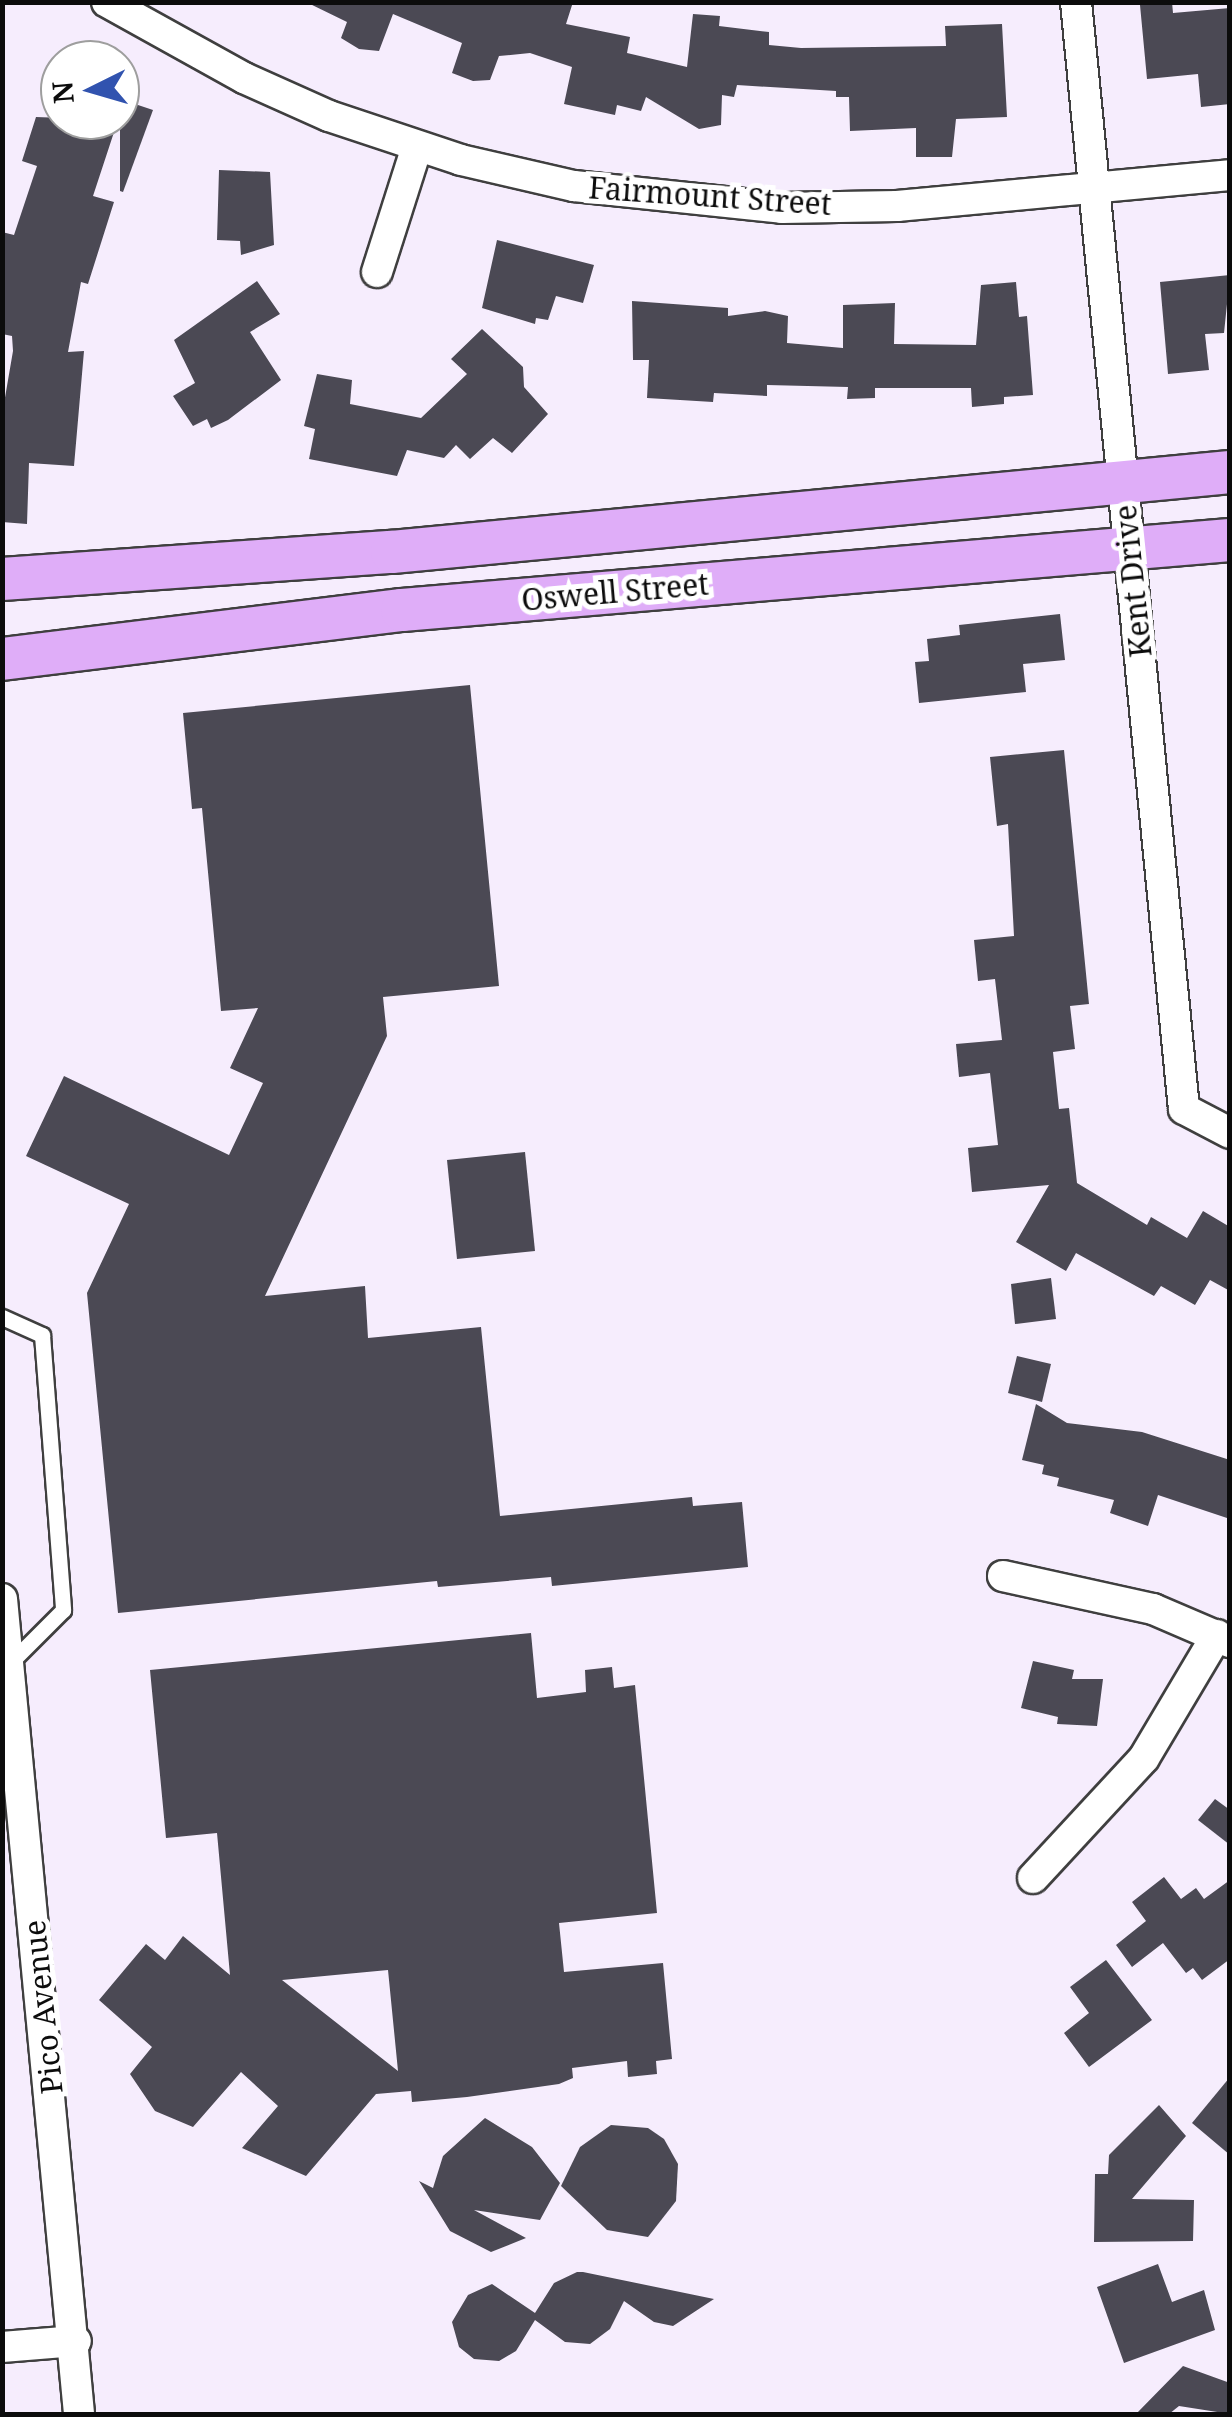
<!DOCTYPE html>
<style>
body{margin:0}
#map{position:relative;width:1232px;height:2417px;overflow:hidden;background:#f6edfd;font-family:"Noto Serif",serif}
div>[style]{position:absolute}
.building>*{inset:0;background:#4b4954}
.roads{filter:drop-shadow(2px 0 #3f3f3f) drop-shadow(-2px 0 #3f3f3f) drop-shadow(0 2px #3f3f3f) drop-shadow(0 -2px #3f3f3f)}
.lane>*{height:15px;margin:-7.5px;padding:0 7.5px;transform-origin:7.5px;border-radius:7.5px;background:#fff}
.street>*{height:30px;margin:-15px;padding:0 15px;transform-origin:15px;border-radius:15px;background:#fff}
.secondary>*{height:42px;margin:-21px;padding:0 21px;transform-origin:21px;border-radius:21px;background:#dfadf8}
span{translate:-50% -50%;white-space:nowrap;text-align:center;line-height:1.15;-webkit-text-stroke:10px #fff;paint-order:stroke}
.street-label{font-size:30px;color:#0c0c0c}
.frame{position:absolute;inset:0;border:5px solid #0c0c0c;pointer-events:none}
.north{position:absolute;left:40px;top:40px;width:100px;height:100px;box-sizing:border-box;background:#fff;border:2px solid #9e9e9e;border-radius:50%;rotate:265deg;font-size:28px;font-weight:700;line-height:40px;text-align:center;color:#0c0c0c}
.north::after{content:'';display:block;margin:auto;width:35px;height:45px;background:#3153af;clip-path:polygon(50% 0,100% 100%,50% 72%,0 100%)}
</style>
<div id="map">
<div class="building">
<i style="clip-path:polygon(306px 2px,573px 2px,566px 24px,630px 37px,627px 53px,687px 67px,693px 14px,720px 16px,719px 26px,769px 32px,769px 45px,801px 48px,946px 46px,945px 26px,1002px 24px,1007px 117px,956px 119px,952px 157px,916px 157px,916px 128px,850px 131px,849px 97px,836px 97px,836px 91px,737px 85px,734px 97px,722px 95px,721px 125px,699px 129px,646px 97px,641px 111px,617px 105px,615px 115px,564px 104px,572px 67px,530px 53px,499px 56px,490px 80px,473px 81px,452px 73px,462px 43px,393px 14px,379px 51px,359px 49px,341px 38px,347px 22px)"></i>
<i style="clip-path:polygon(1172px 2px,1173px 13px,1230px 8px,1230px 104px,1201px 107px,1198px 74px,1147px 79px,1140px 5px)"></i>
<i style="clip-path:polygon(120px 99px,153px 110px,123px 192px,120px 191px)"></i>
<i style="clip-path:polygon(36px 117px,118px 120px,93px 196px,114px 202px,88px 284px,81px 282px,68px 352px,84px 351px,74px 466px,29px 463px,27px 524px,2px 522px,2px 415px,13px 351px,12px 336px,2px 334px,2px 232px,14px 235px,37px 166px,22px 161px)"></i>
<i style="clip-path:polygon(219px 170px,270px 172px,274px 245px,241px 255px,240px 241px,217px 240px)"></i>
<i style="clip-path:polygon(497px 240px,594px 265px,583px 303px,556px 296px,548px 320px,536px 318px,535px 324px,482px 308px)"></i>
<i style="clip-path:polygon(1230px 275px,1224px 333px,1205px 334px,1209px 370px,1168px 374px,1160px 282px)"></i>
<i style="clip-path:polygon(257px 281px,280px 314px,250px 332px,281px 380px,228px 420px,211px 428px,207px 419px,193px 426px,173px 396px,195px 383px,174px 340px)"></i>
<i style="clip-path:polygon(1016px 282px,1019px 317px,1027px 316px,1033px 395px,1004px 397px,1004px 404px,972px 407px,971px 388px,875px 388px,875px 398px,847px 399px,848px 387px,767px 385px,767px 396px,714px 393px,713px 402px,647px 398px,649px 360px,633px 360px,632px 301px,728px 308px,728px 316px,765px 311px,788px 316px,787px 343px,843px 348px,843px 305px,895px 303px,894px 344px,976px 345px,981px 285px)"></i>
<i style="clip-path:polygon(482px 329px,523px 367px,524px 387px,548px 414px,512px 453px,493px 438px,470px 459px,456px 445px,444px 458px,407px 450px,397px 476px,309px 459px,315px 429px,304px 426px,317px 374px,352px 380px,350px 404px,421px 418px,467px 374px,451px 359px)"></i>
<i style="clip-path:polygon(1060px 614px,1065px 660px,1023px 664px,1026px 692px,919px 703px,915px 662px,929px 661px,927px 639px,960px 635px,959px 625px)"></i>
<i style="clip-path:polygon(470px 685px,499px 986px,383px 997px,387px 1036px,265px 1296px,365px 1286px,368px 1338px,481px 1327px,500px 1516px,692px 1497px,693px 1506px,742px 1502px,748px 1567px,552px 1586px,551px 1577px,438px 1587px,437px 1581px,118px 1613px,87px 1293px,129px 1204px,26px 1156px,64px 1076px,229px 1155px,263px 1083px,230px 1068px,258px 1008px,221px 1011px,202px 808px,192px 809px,183px 713px)"></i>
<i style="clip-path:polygon(1064px 750px,1089px 1004px,1070px 1006px,1075px 1049px,1053px 1052px,1059px 1109px,1069px 1108px,1077px 1183px,1147px 1225px,1151px 1217px,1187px 1238px,1203px 1211px,1230px 1227px,1230px 1291px,1210px 1280px,1195px 1305px,1161px 1286px,1154px 1296px,1076px 1253px,1066px 1271px,1016px 1242px,1049px 1185px,972px 1192px,968px 1148px,998px 1145px,990px 1073px,959px 1077px,956px 1044px,1002px 1040px,995px 979px,978px 981px,974px 940px,1014px 936px,1008px 824px,997px 826px,990px 757px)"></i>
<i style="clip-path:polygon(525px 1152px,535px 1251px,457px 1259px,447px 1160px)"></i>
<i style="clip-path:polygon(1051px 1278px,1056px 1319px,1015px 1324px,1011px 1284px)"></i>
<i style="clip-path:polygon(1017px 1356px,1051px 1364px,1042px 1402px,1008px 1393px)"></i>
<i style="clip-path:polygon(1036px 1404px,1067px 1423px,1142px 1432px,1230px 1460px,1230px 1519px,1158px 1495px,1148px 1526px,1110px 1513px,1114px 1500px,1057px 1486px,1059px 1478px,1042px 1474px,1044px 1465px,1022px 1460px)"></i>
<i style="clip-path:polygon(evenodd,531px 1633px,537px 1698px,586px 1692px,585px 1670px,612px 1667px,614px 1688px,635px 1685px,657px 1913px,559px 1923px,564px 1972px,663px 1963px,672px 2059px,656px 2061px,657px 2074px,628px 2077px,627px 2061px,572px 2068px,573px 2078px,559px 2084px,467px 2097px,412px 2102px,411px 2091px,376px 2094px,306px 2176px,242px 2148px,278px 2106px,241px 2072px,193px 2127px,155px 2111px,130px 2074px,152px 2047px,99px 2000px,146px 1944px,165px 1960px,183px 1936px,230px 1975px,217px 1833px,166px 1838px,150px 1670px,531px 1633px,388px 1970px,398px 2071px,282px 1980px,388px 1970px)"></i>
<i style="clip-path:polygon(1033px 1661px,1074px 1670px,1072px 1679px,1103px 1679px,1097px 1726px,1057px 1724px,1058px 1717px,1021px 1708px)"></i>
<i style="clip-path:polygon(1215px 1799px,1230px 1810px,1230px 1845px,1198px 1820px)"></i>
<i style="clip-path:polygon(1164px 1877px,1181px 1899px,1196px 1888px,1204px 1899px,1230px 1880px,1230px 1959px,1202px 1980px,1193px 1968px,1186px 1973px,1163px 1943px,1132px 1967px,1116px 1945px,1146px 1921px,1132px 1902px)"></i>
<i style="clip-path:polygon(1106px 1960px,1152px 2020px,1089px 2067px,1064px 2033px,1089px 2013px,1070px 1987px)"></i>
<i style="clip-path:polygon(1230px 2077px,1230px 2155px,1192px 2123px)"></i>
<i style="clip-path:polygon(1159px 2105px,1186px 2136px,1132px 2199px,1194px 2200px,1193px 2241px,1094px 2242px,1095px 2174px,1108px 2174px,1109px 2155px)"></i>
<i style="clip-path:polygon(485px 2118px,532px 2147px,560px 2183px,540px 2220px,474px 2210px,526px 2238px,491px 2252px,450px 2231px,419px 2181px,433px 2188px,443px 2156px)"></i>
<i style="clip-path:polygon(611px 2125px,648px 2128px,664px 2139px,678px 2164px,676px 2201px,648px 2237px,607px 2230px,561px 2186px,580px 2147px)"></i>
<i style="clip-path:polygon(1158px 2264px,1172px 2302px,1204px 2290px,1215px 2330px,1124px 2363px,1097px 2287px)"></i>
<i style="clip-path:polygon(577px 2272px,583px 2272px,714px 2299px,673px 2326px,654px 2322px,624px 2301px,610px 2329px,590px 2344px,565px 2342px,535px 2320px,516px 2351px,499px 2361px,474px 2359px,459px 2347px,452px 2322px,468px 2295px,492px 2284px,535px 2313px,554px 2283px)"></i>
<i style="clip-path:polygon(1183px 2366px,1230px 2383px,1230px 2414px,1179px 2406px,1169px 2414px,1136px 2414px)"></i>
</div>
<div class="roads">
<div class="lane">
<i style="left:2px;top:1317px;width:44px;rotate:24.2deg"></i>
<i style="left:42px;top:1335px;width:276px;rotate:85.6deg"></i>
<i style="left:63px;top:1610px;width:76px;rotate:135deg"></i>
</div>
<div class="street">
<i style="left:107px;top:2px;width:157px;rotate:29deg"></i>
<i style="left:244px;top:78px;width:93px;rotate:24.1deg"></i>
<i style="left:329px;top:116px;width:139px;rotate:18.4deg"></i>
<i style="left:461px;top:160px;width:116px;rotate:13deg"></i>
<i style="left:574px;top:186px;width:209px;rotate:6deg"></i>
<i style="left:782px;top:208px;width:115px;rotate:-1deg"></i>
<i style="left:897px;top:206px;width:334px;rotate:-5.3deg"></i>
<i style="left:1076px;top:2px;width:1112px;rotate:84.43deg"></i>
<i style="left:1184px;top:1109px;width:52px;rotate:27.6deg"></i>
<i style="left:377px;top:272px;width:131px;rotate:-72.3deg"></i>
<i style="left:1003px;top:1576px;width:154px;rotate:12.4deg"></i>
<i style="left:1153px;top:1609px;width:84px;rotate:23.2deg"></i>
<i style="left:2px;top:1599px;width:819px;rotate:84.6deg"></i>
<i style="left:1033px;top:1878px;width:163px;rotate:-47.2deg"></i>
<i style="left:1144px;top:1758px;width:143px;rotate:-59.3deg"></i>
<i style="left:2px;top:2347px;width:74px;rotate:-4.6deg"></i>
</div>
<div class="secondary">
<i style="left:2px;top:579px;width:391px;rotate:-4deg"></i>
<i style="left:392px;top:552px;width:842px;rotate:-5.45deg"></i>
<i style="left:2px;top:659px;width:403px;rotate:-7deg"></i>
<i style="left:402px;top:610px;width:831px;rotate:-4.83deg"></i>
</div>
</div>
<div class="street-label">
<span style="left:710px;top:196px;rotate:4deg">Fairmount Street</span>
<span style="left:1133px;top:581px;rotate:-96deg">Kent Drive</span>
<span style="left:615px;top:592px;rotate:-5deg">Oswell Street</span>
<span style="left:43px;top:2007px;rotate:-96deg">Pico Avenue</span>
</div>
<div class="frame"></div>
<div class="north">N</div>
</div>
